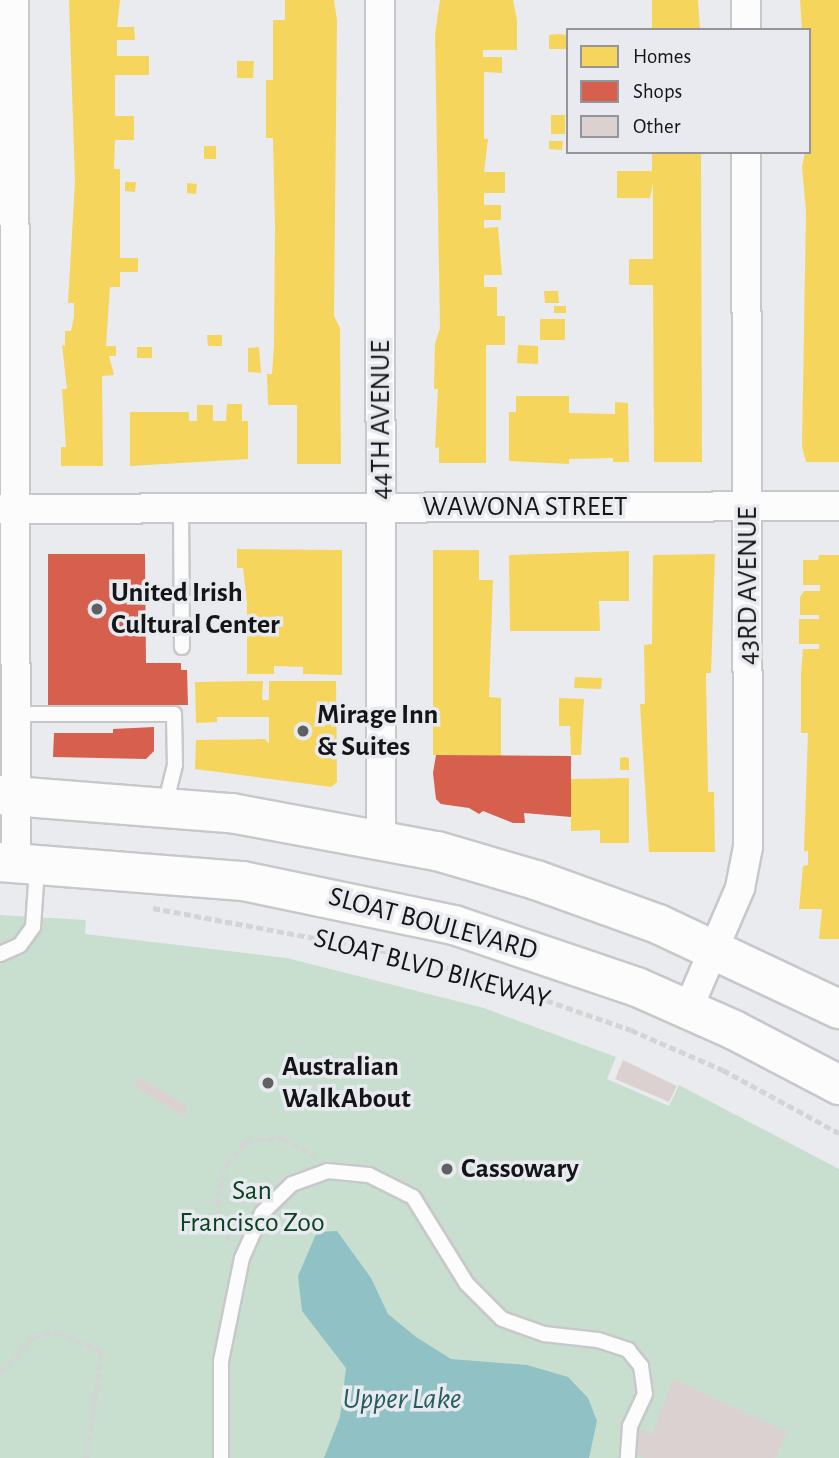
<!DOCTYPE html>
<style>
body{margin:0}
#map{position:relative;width:839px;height:1458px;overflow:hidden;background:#eaebee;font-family:"Alegreya Sans",sans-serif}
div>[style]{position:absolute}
.green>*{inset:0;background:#c8dfd0}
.water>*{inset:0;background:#8fc1c5}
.homes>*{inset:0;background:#f6d55c}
.shops>*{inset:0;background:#d6604d}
.building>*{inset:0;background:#dcd1d1}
.path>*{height:4.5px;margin-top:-2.25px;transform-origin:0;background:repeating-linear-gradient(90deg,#d4d4d5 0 7px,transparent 0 10.5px)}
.roads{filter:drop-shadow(2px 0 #c7c8ca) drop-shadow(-2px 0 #c7c8ca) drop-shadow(0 2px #c7c8ca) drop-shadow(0 -2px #c7c8ca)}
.lane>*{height:14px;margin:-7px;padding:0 7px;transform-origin:7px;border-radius:7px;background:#fcfcfc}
.street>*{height:28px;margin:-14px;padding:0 14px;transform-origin:14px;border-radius:14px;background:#fcfcfc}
.secondary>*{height:38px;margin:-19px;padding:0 19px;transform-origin:19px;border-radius:19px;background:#fcfcfc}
.dots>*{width:19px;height:19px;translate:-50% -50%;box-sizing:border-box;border:4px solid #e9eaef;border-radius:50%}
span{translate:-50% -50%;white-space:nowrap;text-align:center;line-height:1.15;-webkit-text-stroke:7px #e9eaef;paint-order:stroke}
.street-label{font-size:28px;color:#141516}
.poi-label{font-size:28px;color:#141516;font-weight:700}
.left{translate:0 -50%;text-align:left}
.park-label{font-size:28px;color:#0a4322}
.water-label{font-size:30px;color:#225e61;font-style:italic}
.legend{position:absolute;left:566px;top:28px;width:245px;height:126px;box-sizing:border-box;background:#e9eaef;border:2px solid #949598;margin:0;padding:9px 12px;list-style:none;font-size:21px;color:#141516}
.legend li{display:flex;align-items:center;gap:14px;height:35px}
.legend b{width:35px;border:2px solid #949598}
</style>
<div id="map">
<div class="green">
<i style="clip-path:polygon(0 915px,86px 920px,85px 934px,287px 958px,484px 1008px,616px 1057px,607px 1079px,669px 1106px,679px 1085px,839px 1169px,839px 1458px,0 1458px)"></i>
</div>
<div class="water">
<i style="clip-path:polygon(337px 1231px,371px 1278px,388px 1314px,416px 1337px,451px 1359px,527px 1365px,568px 1377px,588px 1398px,597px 1421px,589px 1458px,324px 1458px,340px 1417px,346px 1368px,302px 1311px,298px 1276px,317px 1232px)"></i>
</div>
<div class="homes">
<i style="clip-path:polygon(69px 0,120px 0,117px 27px,134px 27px,135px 40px,117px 40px,117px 56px,149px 56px,149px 75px,115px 75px,115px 116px,134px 116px,134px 140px,115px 140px,114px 169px,120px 169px,120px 258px,138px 258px,138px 272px,120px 272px,120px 287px,110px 287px,106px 346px,116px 346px,116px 356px,109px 356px,114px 375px,102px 376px,103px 466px,61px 466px,61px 447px,66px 447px,62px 389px,67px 389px,62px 345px,65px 346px,65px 331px,71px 331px,74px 316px,74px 303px,68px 303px,75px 182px)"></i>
<i style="clip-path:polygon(285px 0,334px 0,337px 20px,334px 316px,340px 328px,341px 464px,297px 464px,297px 405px,268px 405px,267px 374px,272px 374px,274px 345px,275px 227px,273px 138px,266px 138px,266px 80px,273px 80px,273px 20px,285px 20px)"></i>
<i style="clip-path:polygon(440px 0,513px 0,517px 20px,517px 50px,483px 50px,483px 57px,502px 57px,502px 73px,484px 72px,484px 139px,488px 139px,484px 172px,505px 172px,505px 193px,484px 193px,484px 205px,501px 205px,501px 220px,484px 220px,484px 228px,498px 227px,502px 275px,484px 275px,484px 287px,497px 287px,497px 316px,505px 316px,505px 345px,486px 345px,486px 463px,439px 463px,439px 447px,435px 448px,438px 389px,434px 389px,435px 344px,440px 328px,435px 34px)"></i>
<i style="clip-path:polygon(652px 0,698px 0,700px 30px,652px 30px)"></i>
<i style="clip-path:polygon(800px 0,839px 0,839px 462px,806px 462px,802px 447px,806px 211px,802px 167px,805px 152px,809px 152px,809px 30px,802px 30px)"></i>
<i style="clip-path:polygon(558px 34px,567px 35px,567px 49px,549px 49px,549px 35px)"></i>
<i style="clip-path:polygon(237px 61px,254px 61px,253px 78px,237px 78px)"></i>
<i style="clip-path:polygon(551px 115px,565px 115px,565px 134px,551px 134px)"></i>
<i style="clip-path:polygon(549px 141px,563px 141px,562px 150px,549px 149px)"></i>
<i style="clip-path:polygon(204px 146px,216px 146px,216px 159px,204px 159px)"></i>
<i style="clip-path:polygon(652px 152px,701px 152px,702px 462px,654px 462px,653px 285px,629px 285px,629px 259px,653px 259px,653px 183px,650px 198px,617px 198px,617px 171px,652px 171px)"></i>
<i style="clip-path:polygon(125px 182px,136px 182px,135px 192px,125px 191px)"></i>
<i style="clip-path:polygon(187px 183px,197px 184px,196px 194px,187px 193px)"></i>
<i style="clip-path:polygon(544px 291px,558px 291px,559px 303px,545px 303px)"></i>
<i style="clip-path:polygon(554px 306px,566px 306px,566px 313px,554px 313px)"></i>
<i style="clip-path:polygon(540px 319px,565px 319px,565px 340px,540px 340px)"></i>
<i style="clip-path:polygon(207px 335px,222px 335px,222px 346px,208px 346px)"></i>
<i style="clip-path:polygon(518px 345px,538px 346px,538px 364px,517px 363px)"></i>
<i style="clip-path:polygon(137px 347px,152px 347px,152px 358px,137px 358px)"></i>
<i style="clip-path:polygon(259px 347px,261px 373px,248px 372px,248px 348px)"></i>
<i style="clip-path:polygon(516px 396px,569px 396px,569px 413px,615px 414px,615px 402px,628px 403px,629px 462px,613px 462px,613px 458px,569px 459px,569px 464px,509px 461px,509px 412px,516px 412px)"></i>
<i style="clip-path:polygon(227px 404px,242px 404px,242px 421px,248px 421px,248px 459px,130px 466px,130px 412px,189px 412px,189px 421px,197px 421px,197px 405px,213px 405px,213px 421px,226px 421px)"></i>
<i style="clip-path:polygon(237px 549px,342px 550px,342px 675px,303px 674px,303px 667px,274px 666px,274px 674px,247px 674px,247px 603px,243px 568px,237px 568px)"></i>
<i style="clip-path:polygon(433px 550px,479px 550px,479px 580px,493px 580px,489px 697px,501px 698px,501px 756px,433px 755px)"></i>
<i style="clip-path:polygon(629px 551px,629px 601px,599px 601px,600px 631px,510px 631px,509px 555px)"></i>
<i style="clip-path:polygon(715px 554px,711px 673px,706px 673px,708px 792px,714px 792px,715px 852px,649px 852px,640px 704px,645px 704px,644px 645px,652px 644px,653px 555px)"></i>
<i style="clip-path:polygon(819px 555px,839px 555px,839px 939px,819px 939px,822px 909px,799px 909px,803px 866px,808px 865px,808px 851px,804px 851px,808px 733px,801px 733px,801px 673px,803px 649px,819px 649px,819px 644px,799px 644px,799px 619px,819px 619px,819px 615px,800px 615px,800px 597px,804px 591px,820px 591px,820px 585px,803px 585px,803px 560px,818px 560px)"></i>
<i style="clip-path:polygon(575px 677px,602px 678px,601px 689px,574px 688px)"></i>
<i style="clip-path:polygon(263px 681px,262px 700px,269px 700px,269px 681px,336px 681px,337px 782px,331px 787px,195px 769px,196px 740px,265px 739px,269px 744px,269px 717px,217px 717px,217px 722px,196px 723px,195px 682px)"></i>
<i style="clip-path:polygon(559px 698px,584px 699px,581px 755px,571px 755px,570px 726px,559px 726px)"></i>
<i style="clip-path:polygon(625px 757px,629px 758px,629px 770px,620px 770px,620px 758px)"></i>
<i style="clip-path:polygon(629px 778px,629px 843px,600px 843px,600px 830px,571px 831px,571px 779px)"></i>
</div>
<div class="shops">
<i style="clip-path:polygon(48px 554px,145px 554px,146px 663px,181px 663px,181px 670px,187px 670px,188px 705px,48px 705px)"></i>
<i style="clip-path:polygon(154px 727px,154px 751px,146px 759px,53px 757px,54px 733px,113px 733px,113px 729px)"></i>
<i style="clip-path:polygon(436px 755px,571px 756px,571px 817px,524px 813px,525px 823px,513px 823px,483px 811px,479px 814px,469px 808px,441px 804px,436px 799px,433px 773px)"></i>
</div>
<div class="building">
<i style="clip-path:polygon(623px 1060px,677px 1086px,669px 1102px,615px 1079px)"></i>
<i style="clip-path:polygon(140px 1077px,188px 1107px,183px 1116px,134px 1086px)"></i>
<i style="clip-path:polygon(673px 1379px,787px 1432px,775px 1458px,645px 1458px,630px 1451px,640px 1430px,652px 1435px)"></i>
</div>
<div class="path">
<i style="left:153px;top:908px;width:237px;rotate:10.5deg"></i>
<i style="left:386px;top:951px;width:94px;rotate:15.4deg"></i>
<i style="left:477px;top:976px;width:163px;rotate:19.3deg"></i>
<i style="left:631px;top:1030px;width:100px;rotate:23.5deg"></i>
<i style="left:723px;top:1070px;width:132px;rotate:28.5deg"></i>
<i style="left:230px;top:1242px;width:17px;rotate:-126deg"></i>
<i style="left:220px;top:1228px;width:30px;rotate:-96deg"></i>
<i style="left:217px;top:1198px;width:35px;rotate:-74deg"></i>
<i style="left:227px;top:1164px;width:30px;rotate:-50deg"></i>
<i style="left:246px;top:1141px;width:37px;rotate:-5deg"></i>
<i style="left:283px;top:1138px;width:38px;rotate:30deg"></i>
<i style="left:0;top:1373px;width:50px;rotate:-47.4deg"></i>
<i style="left:34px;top:1336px;width:23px;rotate:-10deg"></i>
<i style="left:57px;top:1332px;width:49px;rotate:24deg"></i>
<i style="left:102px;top:1352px;width:107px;rotate:98.1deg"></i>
</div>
<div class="roads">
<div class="lane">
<i style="left:181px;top:509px;width:138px;rotate:89.6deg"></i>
<i style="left:16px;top:714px;width:158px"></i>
<i style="left:174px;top:714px;width:51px;rotate:88.9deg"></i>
<i style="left:175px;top:765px;width:41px;rotate:104deg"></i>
<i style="left:0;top:954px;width:22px;rotate:-24deg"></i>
<i style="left:20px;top:945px;width:22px;rotate:-54deg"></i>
<i style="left:33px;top:927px;width:59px;rotate:-86.1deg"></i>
<i style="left:221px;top:1458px;width:97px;rotate:-90deg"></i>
<i style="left:221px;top:1361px;width:105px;rotate:-78.5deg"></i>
<i style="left:242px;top:1258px;width:49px;rotate:-66deg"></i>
<i style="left:262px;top:1213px;width:42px;rotate:-44deg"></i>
<i style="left:292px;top:1184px;width:37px;rotate:-20deg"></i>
<i style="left:327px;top:1171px;width:42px;rotate:5.4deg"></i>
<i style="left:369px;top:1175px;width:49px;rotate:26.6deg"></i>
<i style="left:413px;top:1197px;width:102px;rotate:58.2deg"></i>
<i style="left:467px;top:1284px;width:49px;rotate:45deg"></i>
<i style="left:502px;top:1319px;width:45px;rotate:19.7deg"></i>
<i style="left:544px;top:1334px;width:54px;rotate:6.3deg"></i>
<i style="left:598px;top:1340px;width:32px;rotate:18deg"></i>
<i style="left:628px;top:1350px;width:21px;rotate:51deg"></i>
<i style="left:641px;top:1366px;width:28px;rotate:82deg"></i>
<i style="left:645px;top:1394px;width:35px;rotate:115deg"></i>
<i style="left:630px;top:1426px;width:32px;rotate:94deg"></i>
</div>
<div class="street">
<i style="left:14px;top:0;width:863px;rotate:89.87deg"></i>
<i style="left:380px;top:0;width:839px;rotate:89.93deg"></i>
<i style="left:746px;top:0;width:30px;rotate:90deg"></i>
<i style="left:0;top:509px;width:839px;rotate:-0.2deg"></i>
<i style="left:688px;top:1009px;width:132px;rotate:-66.7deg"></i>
<i style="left:740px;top:888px;width:42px;rotate:-79deg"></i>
<i style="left:748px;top:847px;width:695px;rotate:-90.16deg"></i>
</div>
<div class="secondary">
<i style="left:0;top:795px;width:232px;rotate:4.5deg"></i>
<i style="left:231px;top:813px;width:209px;rotate:10.5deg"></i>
<i style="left:437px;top:851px;width:103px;rotate:16.3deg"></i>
<i style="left:536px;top:880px;width:130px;rotate:19.8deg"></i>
<i style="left:658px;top:924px;width:200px;rotate:25.2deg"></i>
<i style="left:0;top:862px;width:244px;rotate:4.5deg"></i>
<i style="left:243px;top:881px;width:216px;rotate:11.8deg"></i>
<i style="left:454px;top:925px;width:193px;rotate:18.7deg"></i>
<i style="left:637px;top:987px;width:106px;rotate:23.9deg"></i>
<i style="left:734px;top:1030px;width:119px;rotate:27.6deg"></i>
</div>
</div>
<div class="dots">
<i style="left:97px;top:609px;background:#5f6062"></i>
<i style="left:303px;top:731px;background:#5f6062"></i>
<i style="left:268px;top:1083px;background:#5f6062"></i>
<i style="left:447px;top:1169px;background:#5f6062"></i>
</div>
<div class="street-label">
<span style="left:381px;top:420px;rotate:-90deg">44TH AVENUE</span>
<span style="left:525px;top:507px">WAWONA STREET</span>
<span style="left:748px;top:586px;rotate:-90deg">43RD AVENUE</span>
<span style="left:433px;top:924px;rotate:15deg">SLOAT BOULEVARD</span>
<span style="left:432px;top:969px;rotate:15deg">SLOAT BLVD BIKEWAY</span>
</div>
<div class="poi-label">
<span class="left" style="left:111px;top:609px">United Irish<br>Cultural Center</span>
<span class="left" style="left:317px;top:731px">Mirage Inn<br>&amp; Suites</span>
<span class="left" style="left:282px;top:1083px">Australian<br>WalkAbout</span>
<span class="left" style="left:461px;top:1169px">Cassowary</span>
</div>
<div class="park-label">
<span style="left:252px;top:1207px">San<br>Francisco Zoo</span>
</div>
<div class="water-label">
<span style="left:402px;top:1399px">Upper Lake</span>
</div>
<ul class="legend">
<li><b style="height:19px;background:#f6d55c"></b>Homes</li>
<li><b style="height:19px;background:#d6604d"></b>Shops</li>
<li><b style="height:19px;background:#dcd1d1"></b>Other</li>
</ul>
</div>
